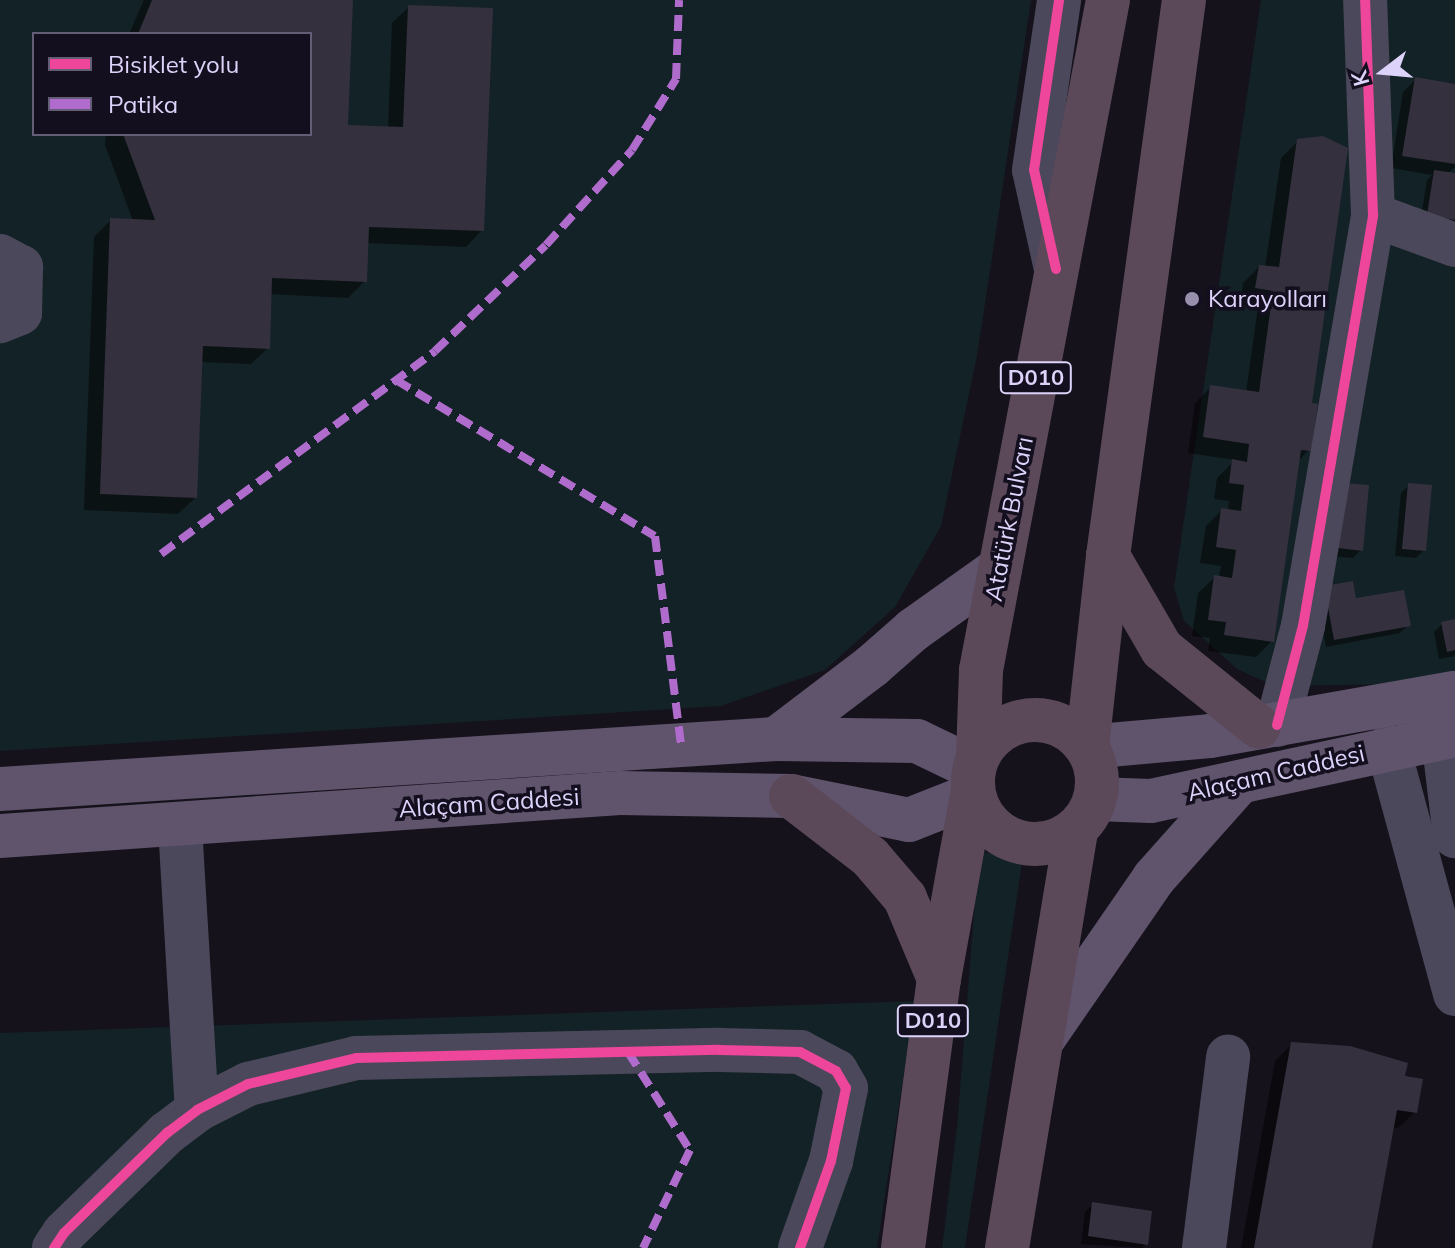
<!DOCTYPE html>
<meta charset="utf-8">
<style>
body{margin:0}
#map{position:relative;width:1455px;height:1248px;overflow:hidden;background:#15121c;font-family:Mulish,sans-serif}
div>[style]{position:absolute}
.green>*{inset:0;background:#132226}
.shadow>*{inset:0;background:#0007}
.building>*{inset:0;background:#35303e}
.minor>*{height:44px;margin:-22px;padding:0 22px;transform-origin:22px;border-radius:22px;background:#4c485b}
.major>*{height:44px;margin:-22px;padding:0 22px;transform-origin:22px;border-radius:22px;background:#60536c}
.highway>*{height:44px;margin:-22px;padding:0 22px;transform-origin:22px;border-radius:22px;background:#5b495a}
.highway>.ring{margin:-22px;padding:0;box-sizing:content-box;background:none;border:44px solid #5b495a;border-radius:50%}
.quiet>*{height:8px;margin-top:-4px;transform-origin:0;background:repeating-linear-gradient(90deg,#b06ccc 0 16px,transparent 0 24px)}
.cycleway>*{height:10px;margin:-5px;padding:0 5px;transform-origin:5px;border-radius:5px;background:#ed469a}
.dots>*{width:22px;height:22px;translate:-50% -50%;box-sizing:border-box;border:4px solid #140f1f;border-radius:50%}
span{translate:-50% -50%;white-space:nowrap;text-align:center;line-height:1.15;-webkit-text-stroke:7px #140f1f;paint-order:stroke}
.shield-label span{padding:2px 6px;background:#140f1f;border:2px solid;border-radius:6px;-webkit-text-stroke-width:0}
.shield-label{font-size:22px;color:#ddd2f9;font-weight:700}
.poi-label{font-size:24px;color:#ddd2f9}
.left{translate:0 -50%;text-align:left}
.street-label{font-size:24px;color:#ddd2f9}
.legend{position:absolute;left:32px;top:32px;width:280px;height:104px;box-sizing:border-box;background:#140f1f;border:2px solid #645d76;margin:0;padding:10px 14px;list-style:none;font-size:24px;color:#ddd2f9}
.legend li{display:flex;align-items:center;gap:16px;height:40px}
.legend b{width:40px;border:2px solid #645d76}
.north{position:absolute;left:1343px;top:32px;width:80px;height:80px;-webkit-text-stroke:6px #140f1f;paint-order:stroke;rotate:254deg;font-size:22px;font-weight:700;line-height:32px;text-align:center;color:#ddd2f9}
.north::after{content:'';display:block;margin:auto;width:28px;height:36px;background:#ddd2f9;clip-path:polygon(50% 0,100% 100%,50% 72%,0 100%)}
</style>
<div id="map">
<div class="green">
<i style="clip-path:polygon(evenodd,0 0,1031px 0,977px 356px,941px 526px,895px 607px,825px 670px,721px 706px,0 751px,0 0,34px 34px,310px 34px,310px 134px,34px 134px,34px 34px)"></i>
<i style="clip-path:polygon(1261px 0,1455px 0,1455px 675px,1406px 684px,1274px 686px,1237px 669px,1184px 621px,1174px 587px)"></i>
<i style="clip-path:polygon(979px 852px,1023px 856px,965px 1248px,942px 1248px,957px 1127px)"></i>
<i style="clip-path:polygon(915px 1001px,877px 1248px,0 1248px,0 1033px)"></i>
</div>
<div class="shadow">
<i style="clip-path:polygon(144px 0,351px 0,346px 127px,388px 129px,392px 23px,409px 7px,482px 230px,466px 247px,366px 243px,365px 281px,348px 298px,269px 294px,268px 348px,251px 364px,200px 362px,195px 498px,178px 514px,84px 510px,94px 237px,111px 220px,133px 221px,105px 145px,106px 134px,310px 134px,310px 34px,129px 34px)"></i>
<i style="clip-path:polygon(1416px 79px,1455px 86px,1455px 167px,1447px 174px,1455px 175px,1455px 228px,1420px 223px,1427px 180px,1432px 175px,1391px 168px,1403px 92px)"></i>
<i style="clip-path:polygon(1298px 141px,1309px 450px,1298px 461px,1272px 641px,1256px 657px,1208px 651px,1210px 638px,1192px 636px,1198px 593px,1215px 577px,1219px 578px,1221px 566px,1200px 563px,1206px 526px,1222px 510px,1228px 511px,1229px 501px,1214px 499px,1217px 478px,1235px 460px,1188px 453px,1195px 403px,1211px 387px,1246px 392px,1258px 307px,1240px 304px,1243px 283px,1259px 267px,1265px 268px,1281px 158px)"></i>
<i style="clip-path:polygon(1409px 485px,1424px 550px,1416px 558px,1395px 556px,1401px 493px)"></i>
<i style="clip-path:polygon(1338px 493px,1361px 550px,1353px 558px,1331px 556px)"></i>
<i style="clip-path:polygon(1317px 596px,1354px 600px,1408px 625px,1400px 633px,1326px 647px)"></i>
<i style="clip-path:polygon(1455px 621px,1455px 656px,1439px 659px,1434px 632px,1442px 624px)"></i>
<i style="clip-path:polygon(1292px 1044px,1403px 1078px,1415px 1112px,1398px 1128px,1392px 1127px,1370px 1248px,1241px 1248px,1275px 1061px)"></i>
<i style="clip-path:polygon(1093px 1204px,1146px 1244px,1142px 1248px,1081px 1244px,1085px 1212px)"></i>
</div>
<div class="building">
<i style="clip-path:polygon(152px 0,353px 0,348px 125px,403px 127px,408px 5px,493px 8px,484px 231px,369px 227px,367px 282px,272px 278px,270px 349px,203px 346px,197px 498px,100px 494px,110px 218px,155px 220px,123px 134px,310px 134px,310px 34px,138px 34px)"></i>
<i style="clip-path:polygon(1415px 77px,1455px 84px,1455px 164px,1402px 156px)"></i>
<i style="clip-path:polygon(1323px 136px,1348px 148px,1312px 403px,1318px 404px,1311px 451px,1301px 450px,1274px 642px,1224px 635px,1226px 622px,1208px 620px,1214px 575px,1232px 578px,1236px 550px,1216px 547px,1221px 508px,1241px 511px,1244px 485px,1229px 483px,1232px 459px,1247px 462px,1249px 444px,1203px 437px,1210px 385px,1259px 392px,1273px 291px,1255px 288px,1259px 265px,1279px 267px,1297px 139px)"></i>
<i style="clip-path:polygon(1434px 170px,1455px 173px,1455px 220px,1427px 215px)"></i>
<i style="clip-path:polygon(1345px 483px,1369px 485px,1363px 551px,1338px 548px)"></i>
<i style="clip-path:polygon(1408px 483px,1432px 485px,1426px 551px,1402px 549px)"></i>
<i style="clip-path:polygon(1353px 581px,1356px 598px,1404px 590px,1411px 626px,1334px 640px,1324px 586px)"></i>
<i style="clip-path:polygon(1455px 619px,1455px 650px,1447px 652px,1441px 622px)"></i>
<i style="clip-path:polygon(1291px 1042px,1350px 1046px,1408px 1063px,1405px 1076px,1423px 1079px,1417px 1113px,1397px 1110px,1372px 1248px,1254px 1248px)"></i>
<i style="clip-path:polygon(1092px 1202px,1152px 1211px,1148px 1245px,1088px 1236px)"></i>
</div>
<div class="minor">
<i style="left:1373px;top:215px;width:87px;rotate:20.1deg"></i>
<i style="left:0;top:256px;width:24px;rotate:28deg"></i>
<i style="left:21px;top:267px;width:46px;rotate:91.2deg"></i>
<i style="left:20px;top:313px;width:22px;rotate:158deg"></i>
<i style="left:1056px;top:269px;width:101px;rotate:-102.5deg"></i>
<i style="left:1034px;top:170px;width:172px;rotate:-81.6deg"></i>
<i style="left:1277px;top:725px;width:102px;rotate:-75.3deg"></i>
<i style="left:1303px;top:626px;width:417px;rotate:-80.3deg"></i>
<i style="left:1373px;top:215px;width:215px;rotate:-92.1deg"></i>
<i style="left:1443px;top:737px;width:100px;rotate:83.1deg"></i>
<i style="left:1388px;top:747px;width:256px;rotate:74.8deg"></i>
<i style="left:180px;top:826px;width:285px;rotate:86.6deg"></i>
<i style="left:54px;top:1248px;width:18px;rotate:-56deg"></i>
<i style="left:64px;top:1233px;width:144px;rotate:-44.2deg"></i>
<i style="left:167px;top:1133px;width:38px;rotate:-37deg"></i>
<i style="left:197px;top:1110px;width:57px;rotate:-27deg"></i>
<i style="left:248px;top:1084px;width:111px;rotate:-13.5deg"></i>
<i style="left:356px;top:1058px;width:363px;rotate:-1.3deg"></i>
<i style="left:719px;top:1050px;width:81px;rotate:1.4deg"></i>
<i style="left:800px;top:1052px;width:41px;rotate:27.8deg"></i>
<i style="left:836px;top:1071px;width:20px;rotate:60deg"></i>
<i style="left:846px;top:1088px;width:75px;rotate:101.6deg"></i>
<i style="left:831px;top:1161px;width:92px;rotate:109.6deg"></i>
<i style="left:1204px;top:1248px;width:193px;rotate:-82.8deg"></i>
</div>
<div class="major">
<i style="left:776px;top:739px;width:121px;rotate:-37.2deg"></i>
<i style="left:872px;top:666px;width:55px;rotate:-41.3deg"></i>
<i style="left:913px;top:630px;width:107px;rotate:-35.5deg"></i>
<i style="left:1087px;top:747px;width:123px;rotate:-5.1deg"></i>
<i style="left:1210px;top:736px;width:249px;rotate:-10deg"></i>
<i style="left:0;top:789px;width:778px;rotate:-3.69deg"></i>
<i style="left:776px;top:739px;width:141px;rotate:0.8deg"></i>
<i style="left:917px;top:741px;width:62px;rotate:25.7deg"></i>
<i style="left:1095px;top:799px;width:56px;rotate:2deg"></i>
<i style="left:1151px;top:801px;width:311px;rotate:-12.2deg"></i>
<i style="left:0;top:836px;width:621px;rotate:-3.97deg"></i>
<i style="left:620px;top:793px;width:171px;rotate:1deg"></i>
<i style="left:791px;top:796px;width:120px;rotate:11.5deg"></i>
<i style="left:909px;top:820px;width:68px;rotate:-21.6deg"></i>
<i style="left:1043px;top:1039px;width:196px;rotate:-55.4deg"></i>
<i style="left:1154px;top:878px;width:125px;rotate:-48.3deg"></i>
</div>
<div class="highway">
<i style="left:1108px;top:556px;width:108px;rotate:59.9deg"></i>
<i style="left:1162px;top:649px;width:124px;rotate:38.8deg"></i>
<i class="ring" style="left:973px;top:720px;width:80px;height:80px"></i>
<i style="left:1087px;top:747px;width:192px;rotate:-83.7deg"></i>
<i style="left:1108px;top:556px;width:561px;rotate:-82.22deg"></i>
<i style="left:978px;top:757px;width:87px;rotate:-88deg"></i>
<i style="left:981px;top:670px;width:682px;rotate:-79.27deg"></i>
<i style="left:791px;top:796px;width:100px;rotate:37.7deg"></i>
<i style="left:870px;top:857px;width:54px;rotate:49.5deg"></i>
<i style="left:905px;top:898px;width:88px;rotate:67.2deg"></i>
<i style="left:903px;top:1248px;width:271px;rotate:-82.4deg"></i>
<i style="left:939px;top:979px;width:187px;rotate:-79.8deg"></i>
<i style="left:1007px;top:1248px;width:424px;rotate:-80.6deg"></i>
</div>
<div class="quiet">
<i style="left:396px;top:380px;width:302px;rotate:31.1deg"></i>
<i style="left:655px;top:536px;width:211px;rotate:82.9deg"></i>
<i style="left:161px;top:554px;width:341px;rotate:-36.5deg"></i>
<i style="left:435px;top:351px;width:153px;rotate:-43.7deg"></i>
<i style="left:546px;top:245px;width:128px;rotate:-47.8deg"></i>
<i style="left:632px;top:150px;width:84px;rotate:-58.2deg"></i>
<i style="left:676px;top:79px;width:79px;rotate:-87.8deg"></i>
<i style="left:628px;top:1052px;width:116px;rotate:57.7deg"></i>
<i style="left:690px;top:1150px;width:109px;rotate:115.6deg"></i>
</div>
<div class="cycleway">
<i style="left:1056px;top:269px;width:101px;rotate:-102.5deg"></i>
<i style="left:1034px;top:170px;width:172px;rotate:-81.6deg"></i>
<i style="left:1277px;top:725px;width:102px;rotate:-75.3deg"></i>
<i style="left:1303px;top:626px;width:417px;rotate:-80.3deg"></i>
<i style="left:1373px;top:215px;width:215px;rotate:-92.1deg"></i>
<i style="left:54px;top:1248px;width:18px;rotate:-56deg"></i>
<i style="left:64px;top:1233px;width:144px;rotate:-44.2deg"></i>
<i style="left:167px;top:1133px;width:38px;rotate:-37deg"></i>
<i style="left:197px;top:1110px;width:57px;rotate:-27deg"></i>
<i style="left:248px;top:1084px;width:111px;rotate:-13.5deg"></i>
<i style="left:356px;top:1058px;width:363px;rotate:-1.3deg"></i>
<i style="left:719px;top:1050px;width:81px;rotate:1.4deg"></i>
<i style="left:800px;top:1052px;width:41px;rotate:27.8deg"></i>
<i style="left:836px;top:1071px;width:20px;rotate:60deg"></i>
<i style="left:846px;top:1088px;width:75px;rotate:101.6deg"></i>
<i style="left:831px;top:1161px;width:92px;rotate:109.6deg"></i>
</div>
<div class="dots">
<i style="left:1192px;top:299px;background:#978fac"></i>
</div>
<div class="shield-label">
<span style="left:1036px;top:378px">D010</span>
<span style="left:933px;top:1021px">D010</span>
</div>
<div class="poi-label">
<span class="left" style="left:1208px;top:299px">Karayolları</span>
</div>
<div class="street-label">
<span style="left:1009px;top:519px;rotate:-79deg">Atatürk Bulvarı</span>
<span style="left:1276px;top:773px;rotate:-13deg">Alaçam Caddesi</span>
<span style="left:489px;top:803px;rotate:-4deg">Alaçam Caddesi</span>
</div>
<ul class="legend">
<li><b style="height:10px;background:#ed469a"></b>Bisiklet yolu</li>
<li><b style="height:10px;background:#b06ccc"></b>Patika</li>
</ul>
<div class="north">K</div>
</div>
